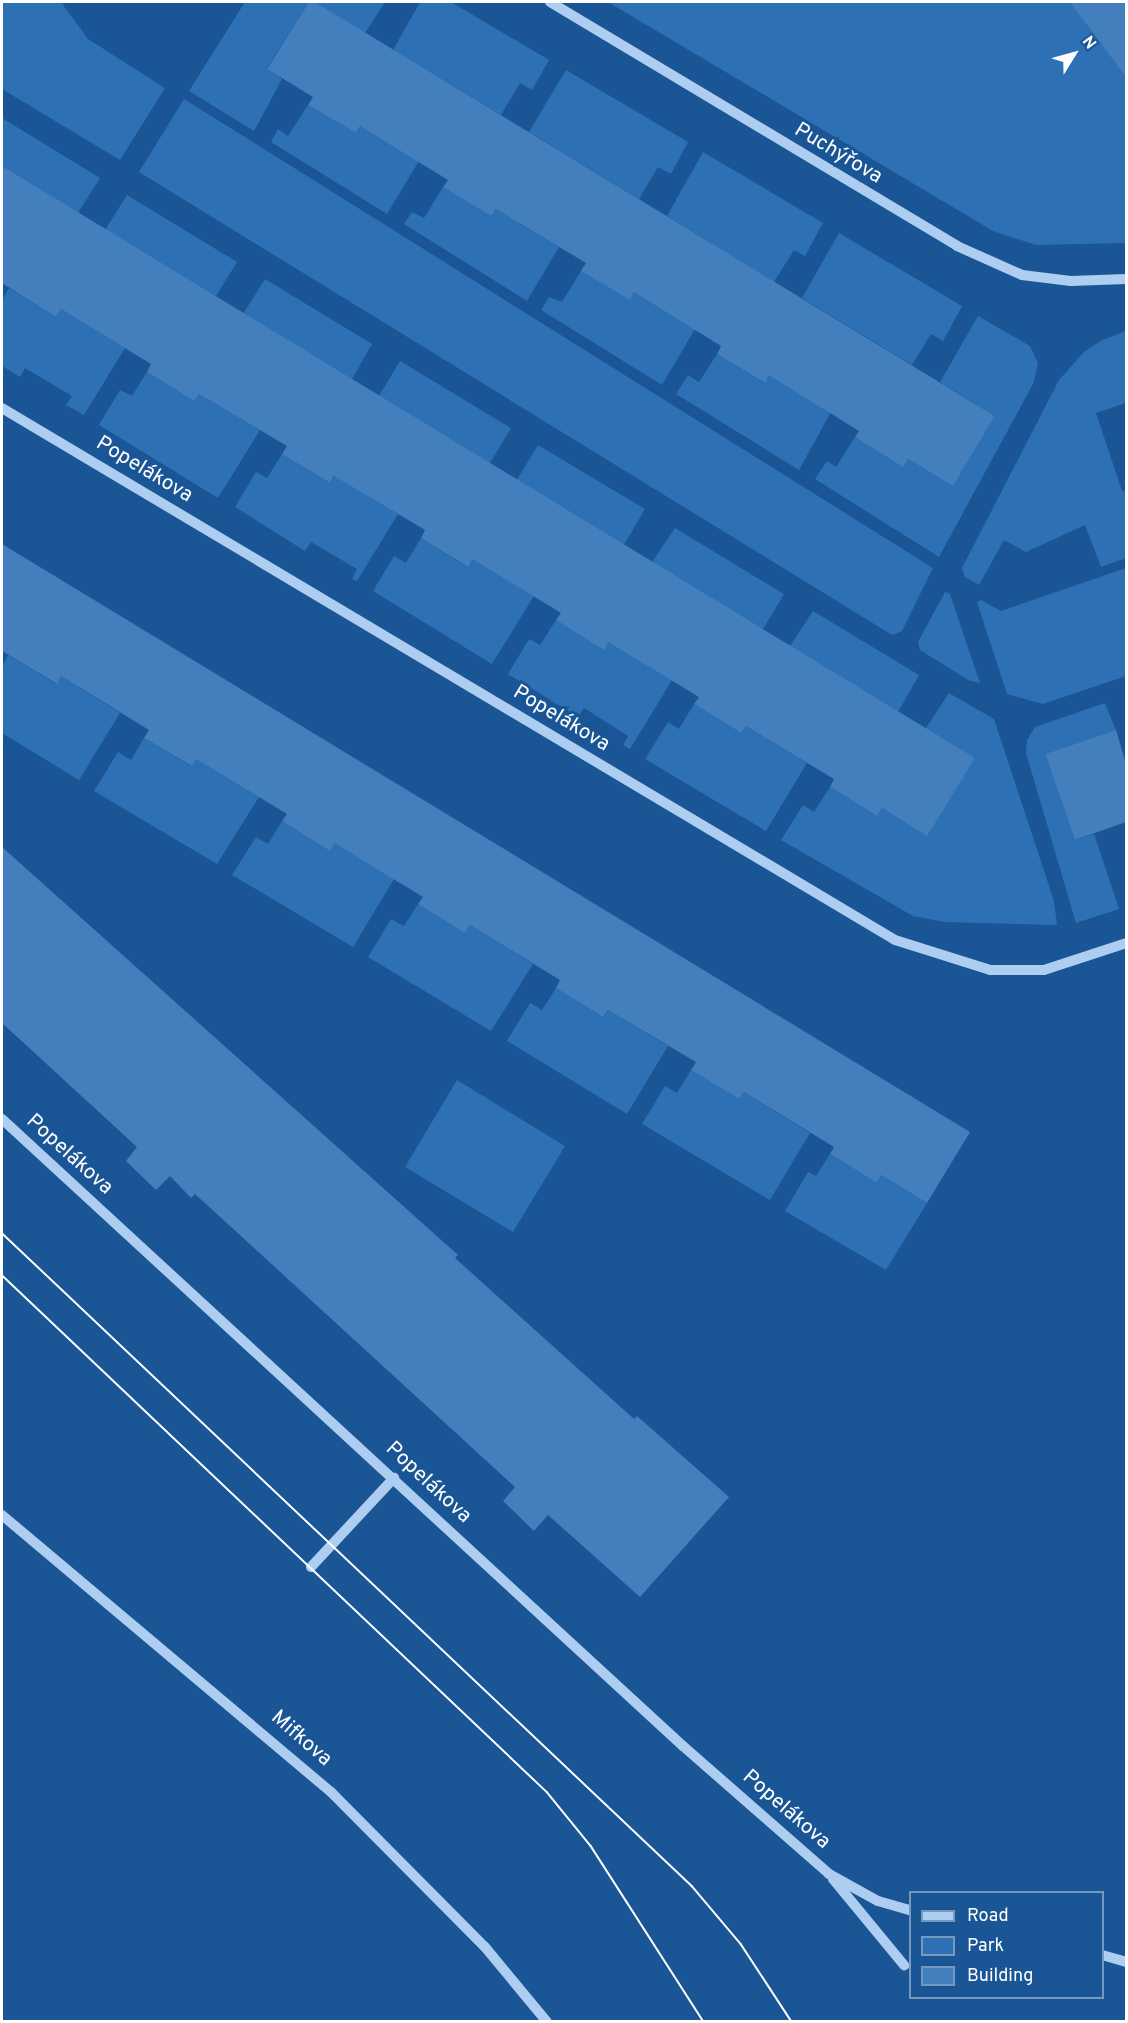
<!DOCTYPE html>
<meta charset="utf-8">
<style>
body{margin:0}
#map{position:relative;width:1128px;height:2023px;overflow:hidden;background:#1a5596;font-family:Overpass,sans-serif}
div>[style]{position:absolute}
.green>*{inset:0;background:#2e70b4}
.building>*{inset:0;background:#437fbd}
.minor>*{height:10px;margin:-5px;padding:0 5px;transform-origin:5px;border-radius:5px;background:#adcef0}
.tram>*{height:1.5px;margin:-0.75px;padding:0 0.75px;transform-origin:0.75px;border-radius:0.75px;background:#fff}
span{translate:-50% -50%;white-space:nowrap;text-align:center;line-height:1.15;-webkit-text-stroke:6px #1a5596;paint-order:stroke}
.street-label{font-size:21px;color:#fff}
.frame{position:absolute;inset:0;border:3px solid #fff;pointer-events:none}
.legend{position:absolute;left:909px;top:1891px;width:195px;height:108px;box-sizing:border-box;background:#1a5596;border:2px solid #7699c0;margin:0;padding:8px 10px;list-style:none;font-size:18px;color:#fff}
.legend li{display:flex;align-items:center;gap:12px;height:30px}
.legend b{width:30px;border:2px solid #7699c0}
.north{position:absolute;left:1044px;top:24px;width:60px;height:60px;-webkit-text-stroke:4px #1a5596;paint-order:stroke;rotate:53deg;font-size:16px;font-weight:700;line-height:24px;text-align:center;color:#fff}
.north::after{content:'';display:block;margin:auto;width:21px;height:27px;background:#fff;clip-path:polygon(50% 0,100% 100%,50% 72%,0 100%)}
</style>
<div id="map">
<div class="green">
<i style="clip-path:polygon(2px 2px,61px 2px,88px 39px,165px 88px,120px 160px,2px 89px)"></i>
<i style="clip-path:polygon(245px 2px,309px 2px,267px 68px,282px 79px,254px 131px,189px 91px)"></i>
<i style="clip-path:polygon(315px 2px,385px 2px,365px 33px)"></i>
<i style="clip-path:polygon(420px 2px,451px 2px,549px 60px,532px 90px,520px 83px,501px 115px,393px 50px)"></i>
<i style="clip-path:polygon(608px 2px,1126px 2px,1126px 243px,1036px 245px,993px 231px)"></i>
<i style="clip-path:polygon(566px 70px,688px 142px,671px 174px,658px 167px,639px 199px,529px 132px)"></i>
<i style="clip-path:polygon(184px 99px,933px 568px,902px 631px,892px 635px,139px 172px)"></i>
<i style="clip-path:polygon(308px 105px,356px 133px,360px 126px,419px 161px,387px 214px,271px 142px,278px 129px,288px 136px)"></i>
<i style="clip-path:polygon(2px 118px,100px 178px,78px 213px,2px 166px)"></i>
<i style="clip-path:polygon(703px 152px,823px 223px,805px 256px,794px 250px,774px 282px,667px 216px)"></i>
<i style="clip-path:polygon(443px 187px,491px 216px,496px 209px,559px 247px,527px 301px,404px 224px,412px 212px,424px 218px)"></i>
<i style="clip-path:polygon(127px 195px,237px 262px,216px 296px,105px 230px)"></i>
<i style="clip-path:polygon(839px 233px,962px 306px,943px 341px,931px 334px,912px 365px,802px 298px)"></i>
<i style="clip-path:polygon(581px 271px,630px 299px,634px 292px,695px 329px,662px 385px,541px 310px,549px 297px,562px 302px)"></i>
<i style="clip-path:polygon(265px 279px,372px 344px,352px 379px,243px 314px)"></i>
<i style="clip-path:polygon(9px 288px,56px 317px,61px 309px,125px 348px,84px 415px,66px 405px,72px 396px,25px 368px,20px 377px,2px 366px,2px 300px)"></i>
<i style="clip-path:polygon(978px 316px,1030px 346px,1038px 363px,1034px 382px,939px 557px,815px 479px,827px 461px,836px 467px,855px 437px,902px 466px,908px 459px,953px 486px,995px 416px,940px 382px)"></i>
<i style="clip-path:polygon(1126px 331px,1126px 403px,1096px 413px,1122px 491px,1126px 490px,1126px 558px,1101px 567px,1085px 525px,1026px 552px,1004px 540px,979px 585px,965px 577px,962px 568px,1059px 380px,1084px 352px,1102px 340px)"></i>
<i style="clip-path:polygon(717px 354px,764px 383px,770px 374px,831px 412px,799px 470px,676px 394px,688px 375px,699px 382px)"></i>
<i style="clip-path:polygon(400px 361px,511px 428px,490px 463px,379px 396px)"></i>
<i style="clip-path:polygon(147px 372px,194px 401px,199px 394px,260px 430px,218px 498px,99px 425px,120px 390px,132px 396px)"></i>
<i style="clip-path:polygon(538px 445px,645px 509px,624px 545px,517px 480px)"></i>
<i style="clip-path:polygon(282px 454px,330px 483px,335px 476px,398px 514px,357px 581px,352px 579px,357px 569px,311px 542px,305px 551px,235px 507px,256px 472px,267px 478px)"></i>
<i style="clip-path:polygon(675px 528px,784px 594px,763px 629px,652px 562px)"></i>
<i style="clip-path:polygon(421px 538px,467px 567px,472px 559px,534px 596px,492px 664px,373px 591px,394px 556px,406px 563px)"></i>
<i style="clip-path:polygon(1126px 568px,1126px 676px,1043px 704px,1007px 694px,977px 602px,981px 600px,1001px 611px)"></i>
<i style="clip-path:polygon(945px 592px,950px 594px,980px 683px,970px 681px,920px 650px,918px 642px)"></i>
<i style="clip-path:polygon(813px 611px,919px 675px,898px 712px,790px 646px)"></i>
<i style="clip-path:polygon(556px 620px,603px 649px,608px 642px,672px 680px,630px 749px,623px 745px,628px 736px,584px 708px,578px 717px,508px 674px,529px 639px,540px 645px)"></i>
<i style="clip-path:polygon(8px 655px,56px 684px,61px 676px,120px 713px,79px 780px,2px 733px,2px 667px)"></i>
<i style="clip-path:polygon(949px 693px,994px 719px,1054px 901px,1057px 925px,945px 922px,913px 916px,781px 840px,803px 805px,814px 812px,830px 787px,877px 816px,882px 808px,927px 835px,926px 728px)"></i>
<i style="clip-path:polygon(1105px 703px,1116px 730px,1045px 754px,1075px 840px,1094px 834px,1119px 909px,1076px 923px,1026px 753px,1027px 740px,1035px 727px)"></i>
<i style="clip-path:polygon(694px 704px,741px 733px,746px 726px,807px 763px,766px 831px,645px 759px,668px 722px,679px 729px)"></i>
<i style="clip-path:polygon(144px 738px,191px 766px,196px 759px,259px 797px,217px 864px,94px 791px,118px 752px,131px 760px)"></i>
<i style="clip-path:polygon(282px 821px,329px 850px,334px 843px,394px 879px,353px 947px,232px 875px,256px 837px,268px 844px)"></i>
<i style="clip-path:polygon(418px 904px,465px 933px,470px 925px,533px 964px,491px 1031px,368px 957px,391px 919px,404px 926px)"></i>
<i style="clip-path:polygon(556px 988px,603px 1017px,608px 1010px,668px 1046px,627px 1114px,507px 1041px,530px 1003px,542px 1010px)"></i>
<i style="clip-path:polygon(691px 1070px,739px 1099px,744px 1092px,810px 1133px,770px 1200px,642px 1124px,665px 1086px,677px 1093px)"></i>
<i style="clip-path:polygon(457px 1080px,565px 1146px,513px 1232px,405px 1167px)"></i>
<i style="clip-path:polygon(830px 1154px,877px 1183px,881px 1175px,927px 1203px,886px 1270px,785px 1211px,808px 1172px,816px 1176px)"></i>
</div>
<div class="building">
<i style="clip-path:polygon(309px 2px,315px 2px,995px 416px,953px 486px,908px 459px,903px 467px,855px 437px,859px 431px,769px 375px,765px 383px,717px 354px,721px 346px,634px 292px,630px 300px,581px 271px,586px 263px,496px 209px,491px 216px,443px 187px,448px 180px,360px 126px,356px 133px,308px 105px,313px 97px,267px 69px)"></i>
<i style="clip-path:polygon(1070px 2px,1126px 2px,1126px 77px)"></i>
<i style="clip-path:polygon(2px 166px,975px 758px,927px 836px,882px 808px,877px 816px,830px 787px,834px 779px,746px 726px,741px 733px,694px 704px,699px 697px,608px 642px,604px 650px,556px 620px,561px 613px,472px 559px,468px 567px,421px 538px,425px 530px,334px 476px,330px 483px,282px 454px,287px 446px,199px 394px,194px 401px,147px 372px,151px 364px,61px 309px,56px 317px,2px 283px)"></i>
<i style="clip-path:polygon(2px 544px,970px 1132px,927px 1203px,881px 1175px,877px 1183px,830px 1154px,834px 1147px,744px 1092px,739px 1099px,691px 1070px,696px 1062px,608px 1010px,603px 1017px,556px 988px,560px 980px,470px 925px,465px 933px,418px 904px,423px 897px,334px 843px,330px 851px,282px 821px,287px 814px,196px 759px,192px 766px,144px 738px,149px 730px,61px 676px,57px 684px,2px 651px)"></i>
<i style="clip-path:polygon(1116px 730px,1126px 764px,1126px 822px,1075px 840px,1045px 754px)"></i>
<i style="clip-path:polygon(2px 847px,458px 1255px,455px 1258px,634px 1419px,637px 1416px,729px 1497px,640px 1597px,548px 1515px,534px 1531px,503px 1501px,515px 1487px,195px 1194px,191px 1198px,170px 1176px,156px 1190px,126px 1161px,137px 1147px,2px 1023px)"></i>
</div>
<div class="minor">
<i style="left:550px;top:2px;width:475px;rotate:30.9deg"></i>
<i style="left:957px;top:246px;width:71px;rotate:24deg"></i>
<i style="left:1022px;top:275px;width:49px;rotate:7deg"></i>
<i style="left:1071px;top:281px;width:55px;rotate:-2.1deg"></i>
<i style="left:2px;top:408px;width:1039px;rotate:30.78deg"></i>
<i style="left:895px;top:940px;width:100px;rotate:17.5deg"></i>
<i style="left:990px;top:970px;width:54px"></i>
<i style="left:1044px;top:970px;width:86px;rotate:-18.2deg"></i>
<i style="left:2px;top:1119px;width:926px;rotate:42.64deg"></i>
<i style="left:683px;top:1746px;width:194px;rotate:41.2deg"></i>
<i style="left:829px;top:1874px;width:56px;rotate:28.9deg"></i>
<i style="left:878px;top:1901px;width:33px;rotate:16deg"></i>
<i style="left:2px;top:1515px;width:430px;rotate:40.1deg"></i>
<i style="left:331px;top:1792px;width:218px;rotate:45.2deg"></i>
<i style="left:485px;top:1947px;width:97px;rotate:50.4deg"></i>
<i style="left:311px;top:1567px;width:122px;rotate:-47deg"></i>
<i style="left:833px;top:1879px;width:112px;rotate:50.5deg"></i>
<i style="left:1102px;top:1955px;width:25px;rotate:16deg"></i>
</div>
<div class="tram">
<i style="left:2px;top:1233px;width:950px;rotate:43.42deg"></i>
<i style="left:692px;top:1886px;width:76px;rotate:49.8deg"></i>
<i style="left:741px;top:1944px;width:93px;rotate:56.8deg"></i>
<i style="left:2px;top:1275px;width:751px;rotate:43.49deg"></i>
<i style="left:547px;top:1792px;width:70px;rotate:50.8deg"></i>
<i style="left:591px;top:1846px;width:209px;rotate:57.3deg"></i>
</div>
<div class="street-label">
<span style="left:838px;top:154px;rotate:31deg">Puchýřova</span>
<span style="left:144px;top:470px;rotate:31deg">Popelákova</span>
<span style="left:561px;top:719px;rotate:31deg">Popelákova</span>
<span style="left:69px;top:1155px;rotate:42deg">Popelákova</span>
<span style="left:428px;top:1483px;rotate:43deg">Popelákova</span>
<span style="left:301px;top:1739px;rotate:41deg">Mifkova</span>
<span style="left:786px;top:1810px;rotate:41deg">Popelákova</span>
</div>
<div class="frame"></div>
<ul class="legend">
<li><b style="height:8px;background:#adcef0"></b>Road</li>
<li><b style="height:16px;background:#2e70b4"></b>Park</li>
<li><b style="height:16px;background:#437fbd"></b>Building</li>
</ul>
<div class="north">N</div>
</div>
